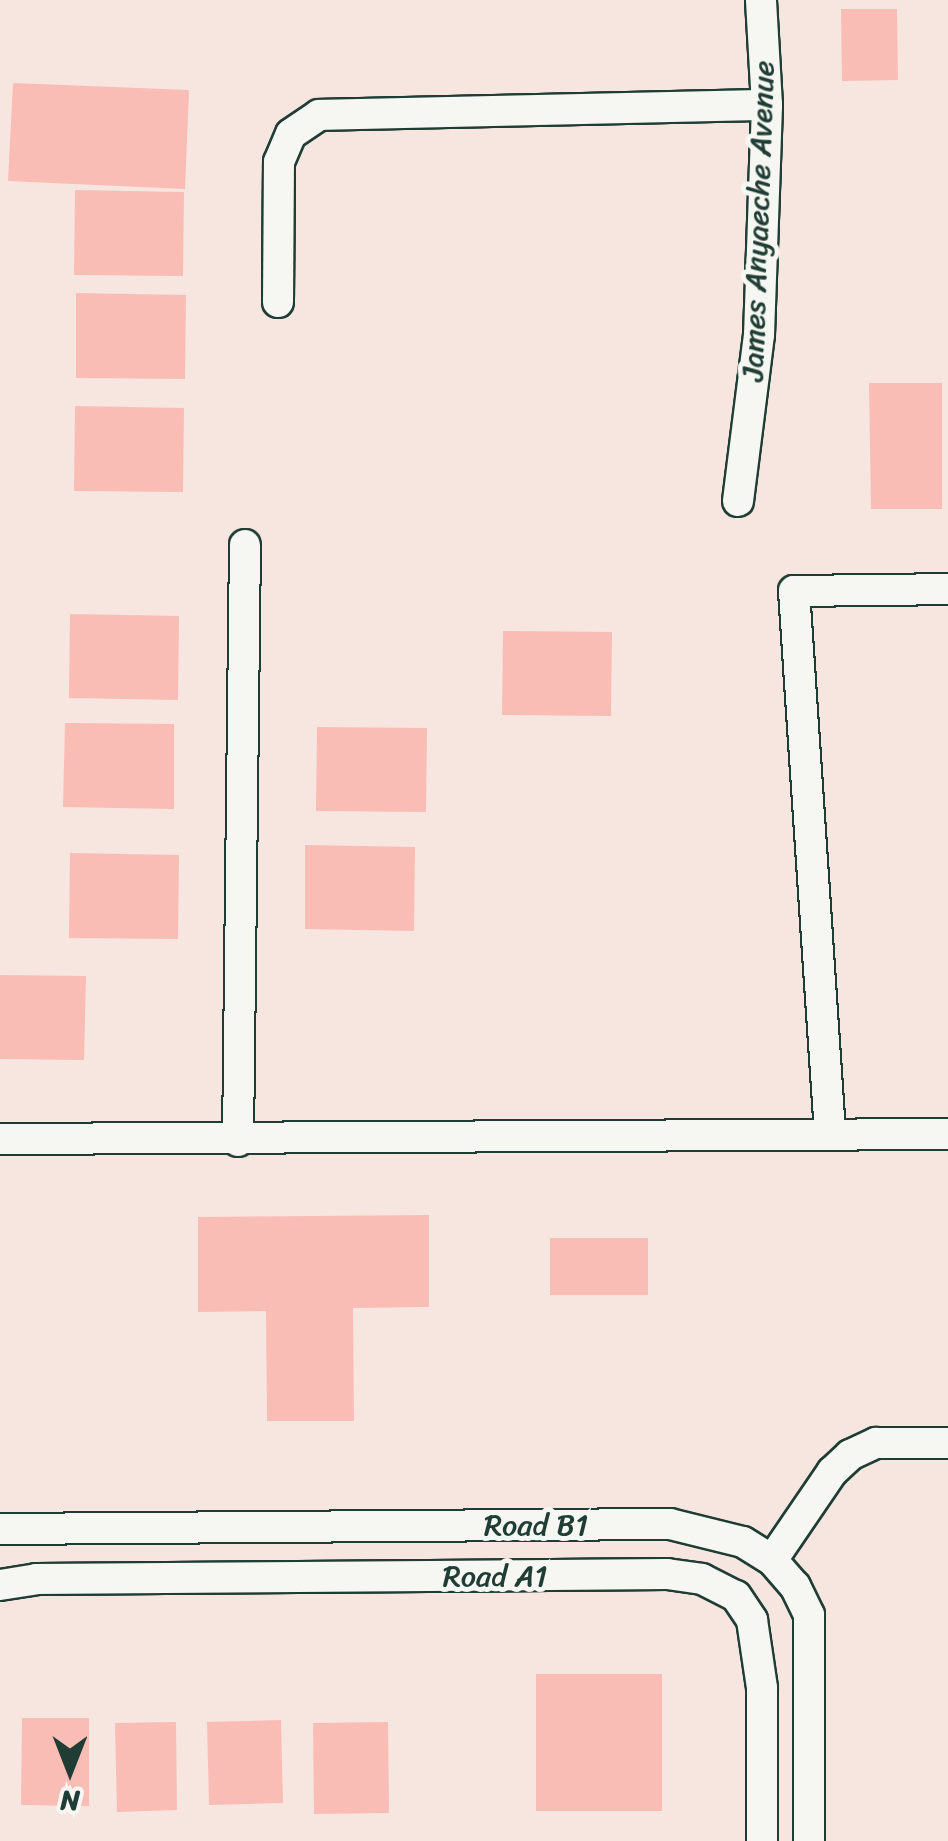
<!DOCTYPE html>
<style>
body{margin:0}
#map{position:relative;width:948px;height:1841px;overflow:hidden;background:#f7e5e0;font-family:Sriracha,sans-serif}
div>[style]{position:absolute}
.building>*{inset:0;background:#f9bdb5}
.roads{filter:drop-shadow(2px 0 #1f3d34) drop-shadow(-2px 0 #1f3d34) drop-shadow(0 2px #1f3d34) drop-shadow(0 -2px #1f3d34)}
.minor>*{height:30px;margin:-15px;padding:0 15px;transform-origin:15px;border-radius:15px;background:#f6f6f2}
span{translate:-50% -50%;white-space:nowrap;text-align:center;line-height:1.15;-webkit-text-stroke:10px #f6f6f2;paint-order:stroke}
.street-label{font-size:30px;color:#1f3d34}
.north{position:absolute;left:20px;top:1721px;width:100px;height:100px;-webkit-text-stroke:8px #f6f6f2;paint-order:stroke;rotate:180deg;font-size:28px;font-weight:700;line-height:40px;text-align:center;color:#1f3d34}
.north::after{content:'';display:block;margin:auto;width:35px;height:45px;background:#1f3d34;clip-path:polygon(50% 0,100% 100%,50% 72%,0 100%)}
</style>
<div id="map">
<div class="building">
<i style="clip-path:polygon(841px 9px,897px 9px,898px 80px,842px 81px)"></i>
<i style="clip-path:polygon(13px 83px,189px 90px,185px 189px,8px 181px)"></i>
<i style="clip-path:polygon(75px 190px,184px 192px,183px 276px,74px 275px)"></i>
<i style="clip-path:polygon(76px 293px,186px 295px,185px 379px,76px 378px)"></i>
<i style="clip-path:polygon(869px 383px,942px 383px,942px 509px,871px 509px)"></i>
<i style="clip-path:polygon(75px 406px,184px 408px,183px 492px,74px 491px)"></i>
<i style="clip-path:polygon(70px 614px,179px 616px,178px 700px,69px 698px)"></i>
<i style="clip-path:polygon(503px 631px,612px 632px,611px 716px,502px 715px)"></i>
<i style="clip-path:polygon(65px 723px,174px 724px,174px 809px,63px 807px)"></i>
<i style="clip-path:polygon(317px 727px,427px 728px,426px 812px,316px 811px)"></i>
<i style="clip-path:polygon(305px 845px,415px 847px,414px 931px,305px 929px)"></i>
<i style="clip-path:polygon(70px 853px,179px 855px,178px 939px,69px 938px)"></i>
<i style="clip-path:polygon(0 975px,86px 976px,84px 1060px,0 1059px)"></i>
<i style="clip-path:polygon(429px 1215px,429px 1307px,353px 1308px,354px 1421px,267px 1421px,266px 1311px,198px 1312px,198px 1217px)"></i>
<i style="clip-path:polygon(550px 1238px,648px 1238px,648px 1295px,550px 1295px)"></i>
<i style="clip-path:polygon(536px 1674px,662px 1674px,662px 1811px,536px 1811px)"></i>
<i style="clip-path:polygon(22px 1718px,89px 1718px,89px 1806px,21px 1805px)"></i>
<i style="clip-path:polygon(281px 1720px,283px 1803px,209px 1805px,207px 1722px)"></i>
<i style="clip-path:polygon(176px 1722px,177px 1810px,117px 1812px,115px 1723px)"></i>
<i style="clip-path:polygon(388px 1722px,389px 1813px,314px 1814px,313px 1723px)"></i>
</div>
<div class="roads">
<div class="minor">
<i style="left:278px;top:302px;width:140px;rotate:-89.6deg"></i>
<i style="left:279px;top:162px;width:30px;rotate:-67deg"></i>
<i style="left:291px;top:134px;width:34px;rotate:-34deg"></i>
<i style="left:319px;top:115px;width:448px;rotate:-1.3deg"></i>
<i style="left:738px;top:501px;width:167px;rotate:-82.8deg"></i>
<i style="left:759px;top:335px;width:230px;rotate:-88deg"></i>
<i style="left:767px;top:105px;width:105px;rotate:-93.3deg"></i>
<i style="left:830px;top:1133px;width:543px;rotate:-93.8deg"></i>
<i style="left:794px;top:591px;width:154px;rotate:-0.7deg"></i>
<i style="left:0;top:1139px;width:948px;rotate:-0.3deg"></i>
<i style="left:238px;top:1141px;width:596px;rotate:-89.33deg"></i>
<i style="left:0;top:1529px;width:670px;rotate:-0.43deg"></i>
<i style="left:670px;top:1524px;width:75px;rotate:13.9deg"></i>
<i style="left:743px;top:1542px;width:34px;rotate:32deg"></i>
<i style="left:772px;top:1560px;width:35px;rotate:49deg"></i>
<i style="left:795px;top:1586px;width:32px;rotate:64deg"></i>
<i style="left:809px;top:1615px;width:226px;rotate:90deg"></i>
<i style="left:772px;top:1560px;width:107px;rotate:-55.7deg"></i>
<i style="left:832px;top:1472px;width:25px;rotate:-43deg"></i>
<i style="left:850px;top:1455px;width:29px;rotate:-25deg"></i>
<i style="left:876px;top:1443px;width:72px"></i>
<i style="left:0;top:1585px;width:36px;rotate:-9deg"></i>
<i style="left:36px;top:1579px;width:631px;rotate:-0.45deg"></i>
<i style="left:667px;top:1574px;width:35px;rotate:8deg"></i>
<i style="left:702px;top:1579px;width:38px;rotate:27deg"></i>
<i style="left:736px;top:1596px;width:29px;rotate:56deg"></i>
<i style="left:752px;top:1620px;width:69px;rotate:81.6deg"></i>
<i style="left:762px;top:1688px;width:153px;rotate:90deg"></i>
</div>
</div>
<div class="street-label">
<span style="left:758px;top:221px;rotate:-88deg">James Anyaeche Avenue</span>
<span style="left:536px;top:1525px">Road B1</span>
<span style="left:495px;top:1576px">Road A1</span>
</div>
<div class="north">N</div>
</div>
